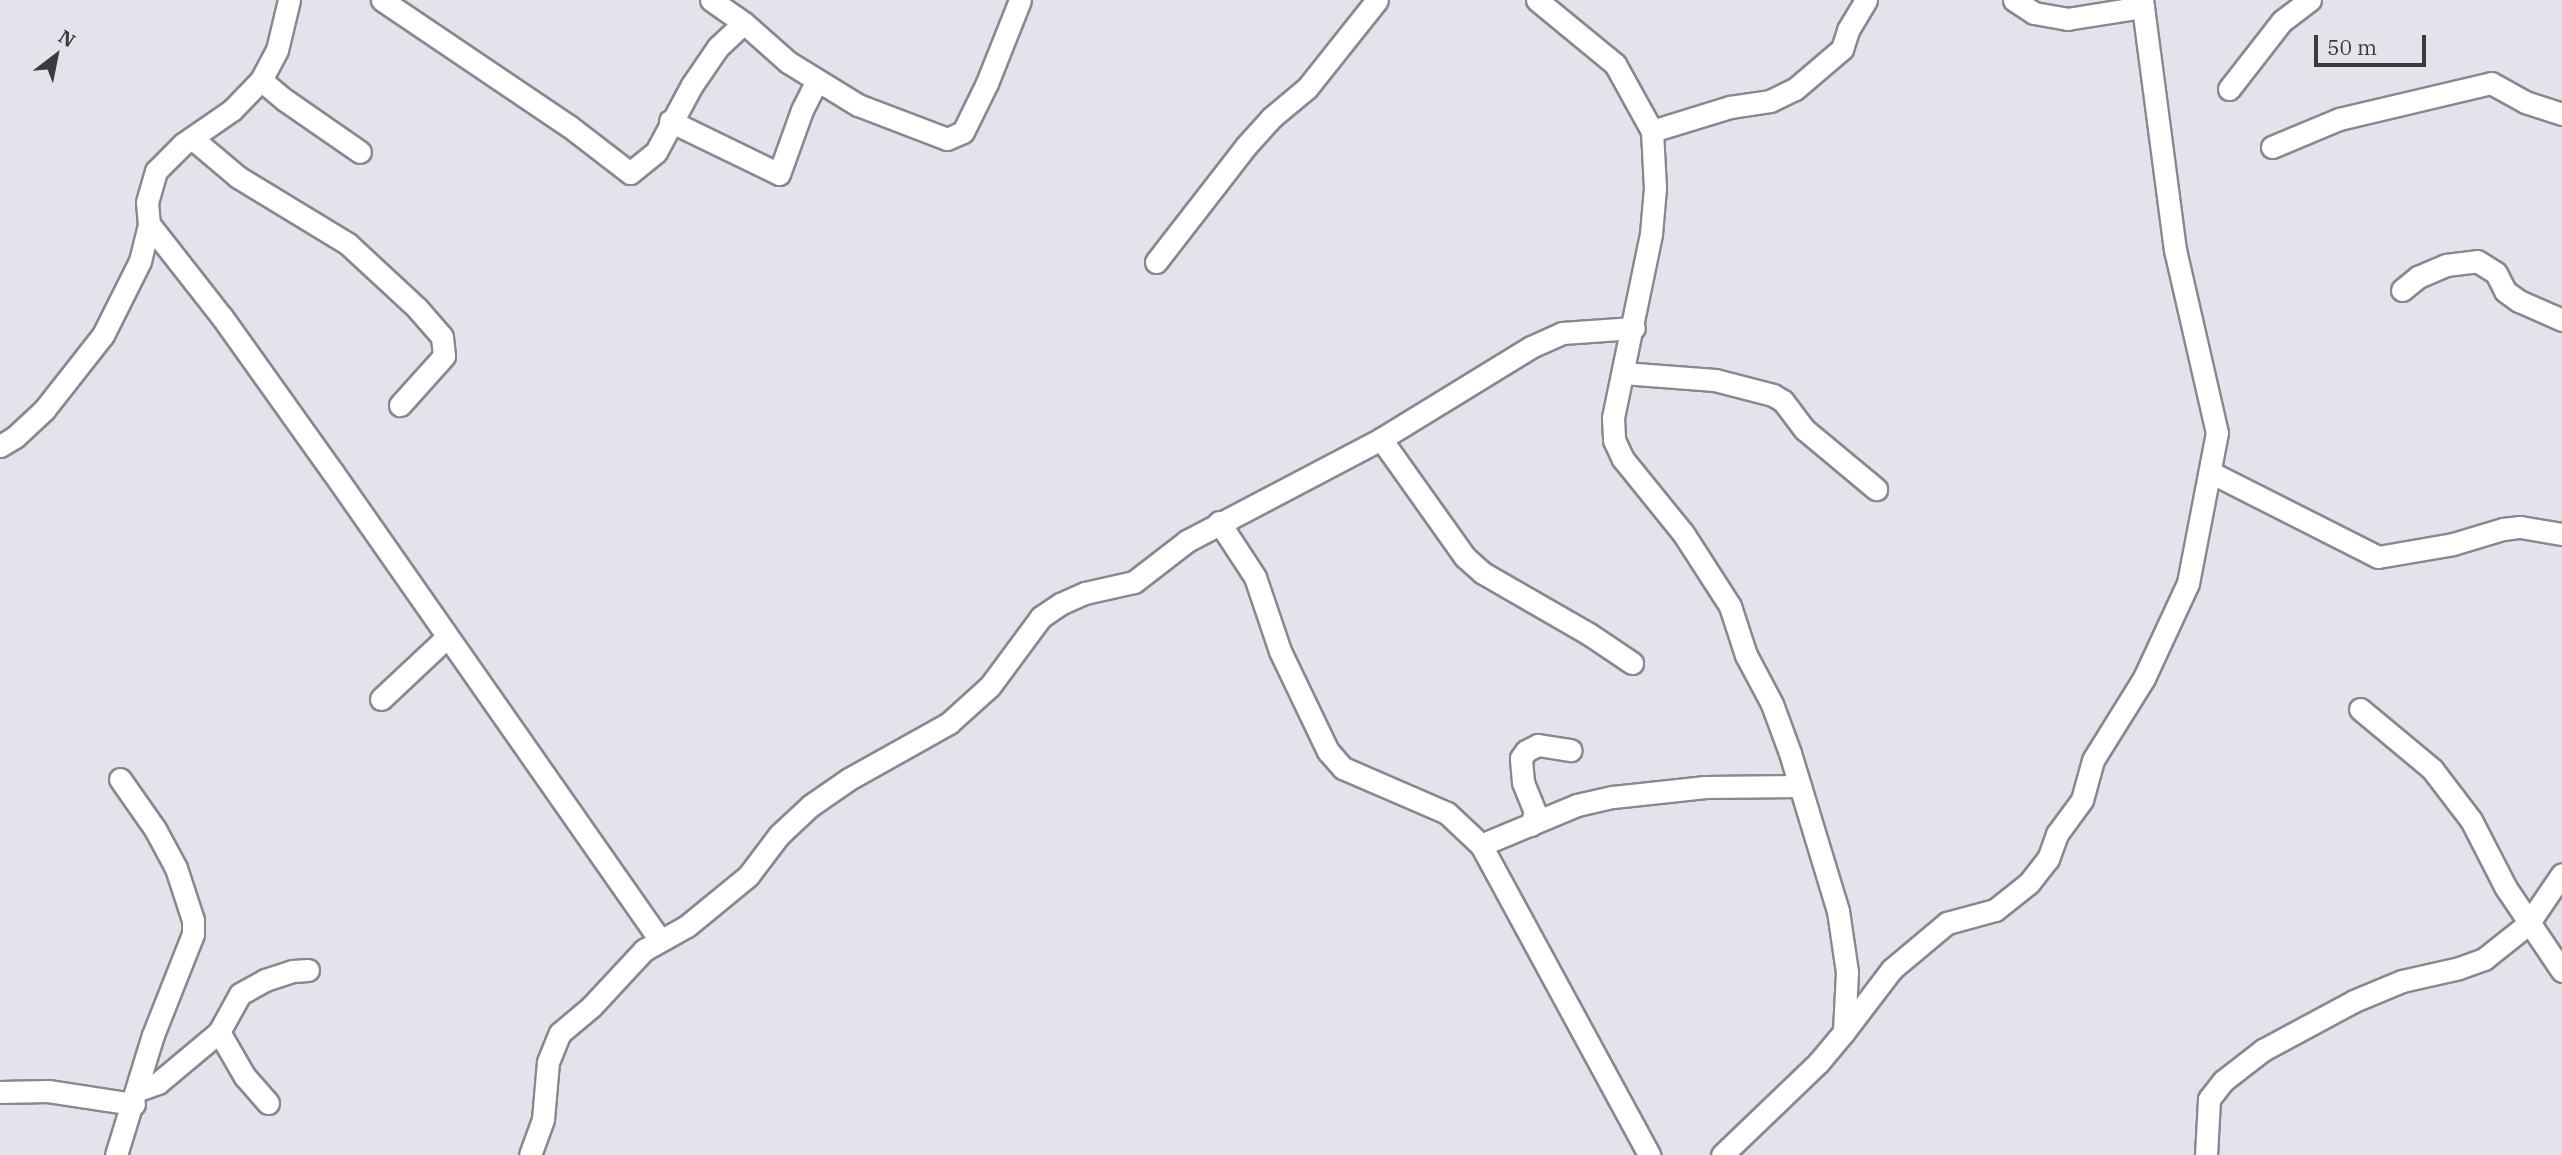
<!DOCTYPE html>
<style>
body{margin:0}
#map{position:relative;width:2562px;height:1155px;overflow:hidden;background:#e3e4eb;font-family:"IBM Plex Serif",serif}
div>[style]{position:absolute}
.roads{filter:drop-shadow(2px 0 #888990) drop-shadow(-2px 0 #888990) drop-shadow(0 2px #888990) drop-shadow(0 -2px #888990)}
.minor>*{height:21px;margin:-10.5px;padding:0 10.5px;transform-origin:10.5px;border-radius:10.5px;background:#fff}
span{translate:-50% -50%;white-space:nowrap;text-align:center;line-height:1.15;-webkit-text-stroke:6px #e3e4eb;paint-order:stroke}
.north{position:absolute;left:21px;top:21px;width:70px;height:70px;-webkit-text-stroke:5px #e3e4eb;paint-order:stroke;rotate:32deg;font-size:19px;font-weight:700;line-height:28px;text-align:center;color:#3b3b3e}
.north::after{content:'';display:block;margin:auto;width:24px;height:32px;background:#3b3b3e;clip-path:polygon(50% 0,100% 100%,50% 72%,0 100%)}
.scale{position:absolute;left:2314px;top:35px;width:112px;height:32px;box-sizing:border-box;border:4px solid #3b3b3e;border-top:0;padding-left:9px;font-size:21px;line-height:24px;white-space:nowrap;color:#3b3b3e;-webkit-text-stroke:5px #e3e4eb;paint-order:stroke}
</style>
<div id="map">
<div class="roads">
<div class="minor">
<i style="left:289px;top:0;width:51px;rotate:103.5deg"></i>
<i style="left:277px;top:50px;width:34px;rotate:118deg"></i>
<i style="left:261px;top:80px;width:42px;rotate:134deg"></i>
<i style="left:232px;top:110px;width:60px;rotate:145.2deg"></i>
<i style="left:183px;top:144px;width:38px;rotate:135deg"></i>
<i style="left:156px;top:171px;width:32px;rotate:106deg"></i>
<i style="left:147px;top:202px;width:22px;rotate:85deg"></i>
<i style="left:149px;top:224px;width:118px;rotate:51.9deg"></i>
<i style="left:222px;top:317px;width:189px;rotate:54.5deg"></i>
<i style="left:332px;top:471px;width:572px;rotate:55.03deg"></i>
<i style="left:382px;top:0;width:225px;rotate:34deg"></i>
<i style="left:569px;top:126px;width:77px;rotate:37.6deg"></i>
<i style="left:630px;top:173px;width:33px;rotate:-39deg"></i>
<i style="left:656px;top:152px;width:76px;rotate:-61.8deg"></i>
<i style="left:692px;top:85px;width:46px;rotate:-55.6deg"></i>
<i style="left:718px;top:47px;width:35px;rotate:-43deg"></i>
<i style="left:711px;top:0;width:40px;rotate:34.9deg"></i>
<i style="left:744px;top:23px;width:59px;rotate:41.6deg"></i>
<i style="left:788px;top:62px;width:82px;rotate:31.6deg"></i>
<i style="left:858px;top:105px;width:95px;rotate:20.9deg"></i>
<i style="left:947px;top:139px;width:17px;rotate:-24deg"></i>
<i style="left:963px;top:132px;width:55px;rotate:-63.9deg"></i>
<i style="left:987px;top:83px;width:89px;rotate:-68.3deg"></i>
<i style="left:1537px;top:0;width:101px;rotate:39.4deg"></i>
<i style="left:1615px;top:64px;width:77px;rotate:61.1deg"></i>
<i style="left:1652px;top:131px;width:57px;rotate:87deg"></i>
<i style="left:1655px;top:188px;width:46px;rotate:95deg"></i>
<i style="left:1651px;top:234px;width:188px;rotate:101.7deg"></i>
<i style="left:1613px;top:418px;width:22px;rotate:87deg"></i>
<i style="left:1614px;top:440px;width:21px;rotate:65deg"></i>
<i style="left:1623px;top:459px;width:95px;rotate:51deg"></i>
<i style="left:1683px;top:533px;width:87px;rotate:57.2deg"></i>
<i style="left:1730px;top:606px;width:52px;rotate:71.9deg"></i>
<i style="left:1746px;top:655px;width:55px;rotate:62deg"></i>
<i style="left:1772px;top:704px;width:52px;rotate:69.8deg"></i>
<i style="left:1790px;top:753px;width:165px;rotate:73.1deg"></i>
<i style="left:1838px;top:911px;width:62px;rotate:81.6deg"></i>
<i style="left:1847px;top:972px;width:60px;rotate:92.9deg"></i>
<i style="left:1844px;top:1032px;width:40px;rotate:130deg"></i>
<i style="left:1818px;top:1063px;width:133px;rotate:136.2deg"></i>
<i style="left:2014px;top:0;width:24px;rotate:33deg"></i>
<i style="left:2034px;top:13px;width:34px;rotate:10deg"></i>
<i style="left:2067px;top:19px;width:77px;rotate:-9deg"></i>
<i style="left:261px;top:80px;width:31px;rotate:40deg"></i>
<i style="left:285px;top:100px;width:91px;rotate:34.7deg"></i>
<i style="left:2229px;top:89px;width:86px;rotate:-52.1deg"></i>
<i style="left:2282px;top:21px;width:35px;rotate:-37deg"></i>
<i style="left:670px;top:121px;width:121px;rotate:25.9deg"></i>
<i style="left:779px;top:174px;width:68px;rotate:-70.2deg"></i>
<i style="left:802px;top:110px;width:33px;rotate:-63deg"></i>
<i style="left:1652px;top:131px;width:82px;rotate:-17.1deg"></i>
<i style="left:1730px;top:107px;width:40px;rotate:-8.5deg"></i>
<i style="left:1770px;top:101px;width:28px;rotate:-26deg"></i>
<i style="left:1795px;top:89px;width:62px;rotate:-40.4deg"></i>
<i style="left:1842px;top:49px;width:20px;rotate:-72deg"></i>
<i style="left:1848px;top:30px;width:35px;rotate:-59deg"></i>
<i style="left:193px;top:139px;width:59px;rotate:40.2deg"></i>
<i style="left:238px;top:177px;width:129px;rotate:31.3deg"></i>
<i style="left:348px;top:244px;width:94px;rotate:42.8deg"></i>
<i style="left:417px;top:308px;width:38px;rotate:49deg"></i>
<i style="left:442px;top:337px;width:19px;rotate:84deg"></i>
<i style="left:444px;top:356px;width:66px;rotate:131.9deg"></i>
<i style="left:2272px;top:147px;width:73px;rotate:-22.7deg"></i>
<i style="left:2339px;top:119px;width:156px;rotate:-13.3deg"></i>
<i style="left:2491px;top:83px;width:39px;rotate:29deg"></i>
<i style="left:2525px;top:102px;width:39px;rotate:18deg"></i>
<i style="left:1156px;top:262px;width:147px;rotate:-52.2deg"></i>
<i style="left:1246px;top:146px;width:38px;rotate:-48deg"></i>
<i style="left:1271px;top:118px;width:47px;rotate:-39.8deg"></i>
<i style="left:1307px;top:88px;width:112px;rotate:-51.5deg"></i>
<i style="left:2402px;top:290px;width:21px;rotate:-39deg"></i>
<i style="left:2418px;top:277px;width:30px;rotate:-23deg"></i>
<i style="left:2446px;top:265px;width:31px;rotate:-7deg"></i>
<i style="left:2477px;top:261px;width:22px;rotate:32deg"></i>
<i style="left:2496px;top:273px;width:20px;rotate:63deg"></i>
<i style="left:2505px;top:291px;width:17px;rotate:36deg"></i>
<i style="left:2519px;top:301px;width:47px;rotate:23.8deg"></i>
<i style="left:1623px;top:373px;width:92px;rotate:4.4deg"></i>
<i style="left:1715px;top:380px;width:60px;rotate:14.5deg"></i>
<i style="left:1773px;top:395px;width:12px;rotate:31deg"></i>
<i style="left:1783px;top:401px;width:35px;rotate:53deg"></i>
<i style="left:1804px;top:429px;width:94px;rotate:39.8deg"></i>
<i style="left:1381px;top:439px;width:145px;rotate:54.6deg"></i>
<i style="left:1465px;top:557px;width:24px;rotate:42deg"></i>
<i style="left:1483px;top:573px;width:122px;rotate:29.9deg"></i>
<i style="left:1589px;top:634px;width:52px;rotate:34deg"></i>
<i style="left:0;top:446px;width:17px;rotate:-31deg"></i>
<i style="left:15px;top:437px;width:40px;rotate:-43deg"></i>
<i style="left:44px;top:410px;width:95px;rotate:-51.8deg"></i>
<i style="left:103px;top:335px;width:83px;rotate:-63.4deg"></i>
<i style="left:140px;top:261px;width:38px;rotate:-76deg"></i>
<i style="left:2210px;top:472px;width:188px;rotate:26.8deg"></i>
<i style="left:2378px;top:557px;width:76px;rotate:-9.8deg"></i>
<i style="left:2453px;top:544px;width:52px;rotate:-16.7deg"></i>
<i style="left:2503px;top:529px;width:17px;rotate:-7deg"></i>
<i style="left:2520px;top:527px;width:43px;rotate:9.5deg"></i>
<i style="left:1219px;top:522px;width:66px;rotate:56.8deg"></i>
<i style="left:1255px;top:577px;width:78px;rotate:71.3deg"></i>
<i style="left:1280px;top:651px;width:111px;rotate:64.4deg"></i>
<i style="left:1328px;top:751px;width:23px;rotate:49deg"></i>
<i style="left:1343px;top:768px;width:113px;rotate:23.4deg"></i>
<i style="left:1447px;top:813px;width:47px;rotate:43.3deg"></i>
<i style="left:1481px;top:845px;width:353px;rotate:61.5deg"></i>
<i style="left:381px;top:699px;width:89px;rotate:-43.2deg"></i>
<i style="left:2360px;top:709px;width:94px;rotate:39.8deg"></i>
<i style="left:2432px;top:769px;width:64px;rotate:52.6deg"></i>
<i style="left:2471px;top:820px;width:76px;rotate:62.8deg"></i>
<i style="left:2506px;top:888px;width:100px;rotate:56deg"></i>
<i style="left:1531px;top:825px;width:14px;rotate:-73deg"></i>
<i style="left:1535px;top:812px;width:32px;rotate:-112deg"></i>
<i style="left:1523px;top:782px;width:24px;rotate:-95deg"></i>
<i style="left:1521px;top:758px;width:9px;rotate:-54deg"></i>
<i style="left:1526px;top:751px;width:13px;rotate:-27deg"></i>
<i style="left:1538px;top:745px;width:33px;rotate:9deg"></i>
<i style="left:1481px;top:845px;width:104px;rotate:-22.6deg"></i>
<i style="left:1577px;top:805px;width:37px;rotate:-13deg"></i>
<i style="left:1613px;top:797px;width:93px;rotate:-6.2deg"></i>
<i style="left:1705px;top:787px;width:95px;rotate:-0.6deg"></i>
<i style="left:1844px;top:1032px;width:79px;rotate:-52.7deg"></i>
<i style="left:1892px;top:969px;width:72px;rotate:-39.9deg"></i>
<i style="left:1947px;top:923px;width:50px;rotate:-15.2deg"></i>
<i style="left:1995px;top:910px;width:43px;rotate:-38.5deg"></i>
<i style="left:2029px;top:883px;width:31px;rotate:-52deg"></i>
<i style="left:2048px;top:859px;width:27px;rotate:-70deg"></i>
<i style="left:2057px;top:834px;width:42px;rotate:-53.7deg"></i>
<i style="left:2082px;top:800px;width:41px;rotate:-74.6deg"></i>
<i style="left:2093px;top:760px;width:97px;rotate:-58.1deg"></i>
<i style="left:2144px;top:678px;width:105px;rotate:-65.1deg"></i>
<i style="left:2188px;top:583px;width:153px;rotate:-79.1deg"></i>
<i style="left:2217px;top:433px;width:188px;rotate:-102.9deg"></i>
<i style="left:2175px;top:250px;width:252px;rotate:-97.5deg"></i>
<i style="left:138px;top:1090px;width:21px;rotate:-19deg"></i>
<i style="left:158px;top:1083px;width:80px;rotate:-39.9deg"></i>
<i style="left:0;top:1092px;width:48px;rotate:-1.2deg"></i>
<i style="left:48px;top:1091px;width:87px;rotate:8.6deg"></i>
<i style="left:268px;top:1103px;width:35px;rotate:-131deg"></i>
<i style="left:245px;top:1077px;width:52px;rotate:-120deg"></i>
<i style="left:219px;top:1032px;width:43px;rotate:-61.1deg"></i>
<i style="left:240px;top:994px;width:29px;rotate:-29deg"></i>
<i style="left:265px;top:980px;width:29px;rotate:-18deg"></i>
<i style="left:293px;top:971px;width:15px;rotate:-4deg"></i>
<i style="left:116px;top:1155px;width:126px;rotate:-72.9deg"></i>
<i style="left:153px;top:1035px;width:109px;rotate:-68.4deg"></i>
<i style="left:193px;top:934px;width:14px;rotate:-90deg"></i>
<i style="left:193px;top:920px;width:55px;rotate:-108.1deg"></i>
<i style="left:176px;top:868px;width:44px;rotate:-118.3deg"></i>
<i style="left:155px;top:829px;width:61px;rotate:-125deg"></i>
<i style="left:530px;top:1155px;width:38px;rotate:-70deg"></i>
<i style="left:543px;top:1119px;width:57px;rotate:-85deg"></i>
<i style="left:548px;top:1062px;width:31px;rotate:-68deg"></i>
<i style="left:560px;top:1033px;width:40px;rotate:-40deg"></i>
<i style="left:591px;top:1007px;width:78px;rotate:-47.1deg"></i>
<i style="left:644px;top:950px;width:49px;rotate:-29.2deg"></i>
<i style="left:687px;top:926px;width:79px;rotate:-39.3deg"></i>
<i style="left:748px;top:876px;width:51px;rotate:-52.9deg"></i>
<i style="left:779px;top:835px;width:42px;rotate:-43.1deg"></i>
<i style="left:810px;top:806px;width:47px;rotate:-34.7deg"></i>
<i style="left:849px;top:779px;width:115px;rotate:-29.2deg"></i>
<i style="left:949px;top:723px;width:55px;rotate:-42.1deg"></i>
<i style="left:990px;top:686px;width:86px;rotate:-53.5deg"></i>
<i style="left:1041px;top:617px;width:23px;rotate:-34deg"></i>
<i style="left:1060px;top:604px;width:27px;rotate:-24deg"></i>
<i style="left:1085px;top:593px;width:50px;rotate:-12.7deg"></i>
<i style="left:1134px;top:582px;width:67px;rotate:-37.7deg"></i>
<i style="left:1187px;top:541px;width:219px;rotate:-27.7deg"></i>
<i style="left:1381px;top:439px;width:176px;rotate:-31.5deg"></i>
<i style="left:1531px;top:347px;width:34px;rotate:-24deg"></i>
<i style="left:1562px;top:333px;width:72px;rotate:-4deg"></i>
<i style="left:2206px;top:1155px;width:56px;rotate:-86.9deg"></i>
<i style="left:2209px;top:1099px;width:23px;rotate:-52deg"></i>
<i style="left:2223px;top:1081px;width:51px;rotate:-37.8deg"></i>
<i style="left:2263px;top:1050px;width:103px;rotate:-28.3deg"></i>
<i style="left:2354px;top:1001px;width:52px;rotate:-22.6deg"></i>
<i style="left:2402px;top:981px;width:58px;rotate:-12.8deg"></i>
<i style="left:2459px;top:968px;width:27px;rotate:-20deg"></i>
<i style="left:2484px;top:959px;width:56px;rotate:-38.5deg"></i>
<i style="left:2528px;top:924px;width:60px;rotate:-55.8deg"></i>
</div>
</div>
<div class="north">N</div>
<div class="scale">50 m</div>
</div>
